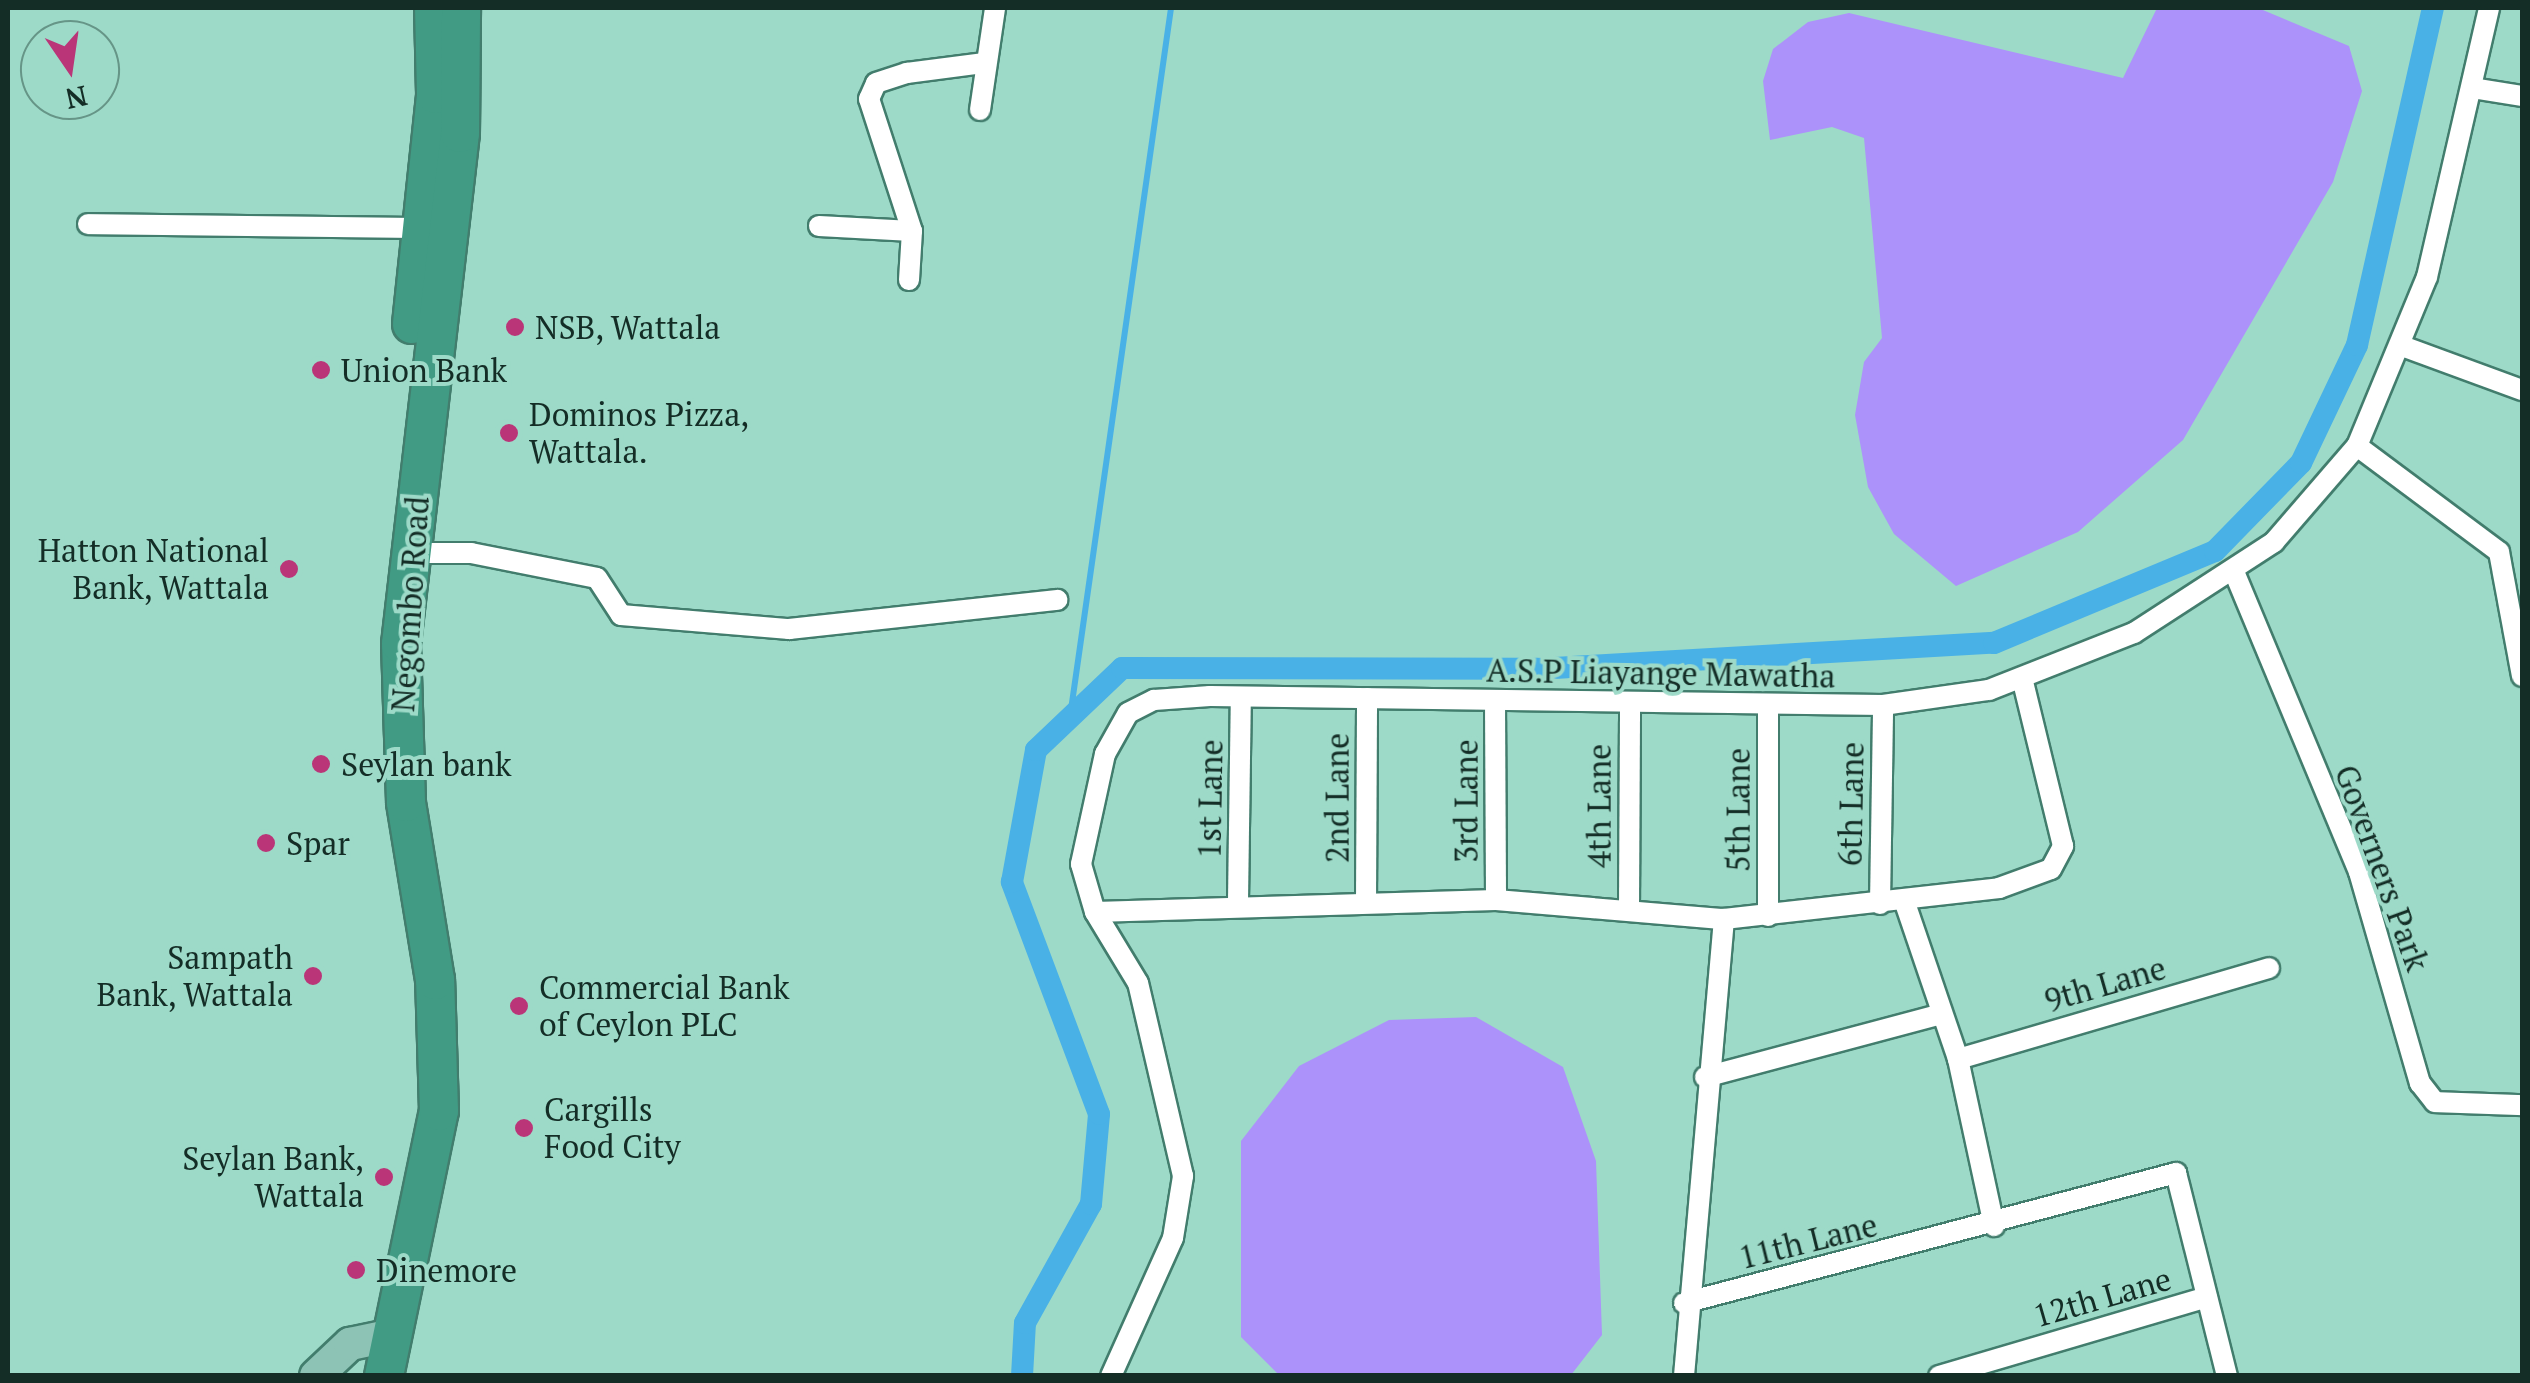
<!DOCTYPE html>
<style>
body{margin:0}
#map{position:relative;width:2530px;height:1383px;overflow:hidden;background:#9ddac8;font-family:"PT Serif",serif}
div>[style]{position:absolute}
.green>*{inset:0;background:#ac92fa}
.stream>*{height:6px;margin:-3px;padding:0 3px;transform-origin:3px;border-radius:3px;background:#49b1e6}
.canal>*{height:22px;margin:-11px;padding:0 11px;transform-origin:11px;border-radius:11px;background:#49b1e6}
.roads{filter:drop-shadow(2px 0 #427d6d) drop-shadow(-2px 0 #427d6d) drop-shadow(0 2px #427d6d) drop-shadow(0 -2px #427d6d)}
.street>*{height:20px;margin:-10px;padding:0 10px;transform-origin:10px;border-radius:10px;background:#fff}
.primary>*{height:32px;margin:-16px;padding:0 16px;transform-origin:16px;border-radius:16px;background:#8dc3b5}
.highway>*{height:38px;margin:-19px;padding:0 19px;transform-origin:19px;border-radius:19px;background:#419b84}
.dots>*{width:28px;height:28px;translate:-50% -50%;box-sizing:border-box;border:5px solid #9ddac8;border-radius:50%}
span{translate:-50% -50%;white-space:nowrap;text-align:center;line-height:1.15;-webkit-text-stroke:8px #9ddac8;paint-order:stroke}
.poi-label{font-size:32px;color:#142d26}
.left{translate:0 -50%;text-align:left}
.right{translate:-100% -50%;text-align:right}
.street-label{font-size:32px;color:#142d26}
.frame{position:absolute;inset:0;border:10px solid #142d26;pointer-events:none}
.north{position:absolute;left:20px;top:20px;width:100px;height:100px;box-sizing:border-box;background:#9ddac8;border:2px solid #669587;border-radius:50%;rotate:167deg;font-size:28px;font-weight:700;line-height:40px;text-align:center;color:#142d26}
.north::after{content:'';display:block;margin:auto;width:35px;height:45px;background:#ba3578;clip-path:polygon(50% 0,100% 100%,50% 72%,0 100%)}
</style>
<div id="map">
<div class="green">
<i style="clip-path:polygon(2157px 8px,2258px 8px,2349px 46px,2362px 91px,2333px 182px,2183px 440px,2078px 532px,1956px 586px,1894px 534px,1868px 487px,1855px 415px,1864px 362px,1882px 338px,1864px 138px,1832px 127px,1770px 140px,1763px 81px,1773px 49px,1808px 22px,1849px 13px,2123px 78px)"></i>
<i style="clip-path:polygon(1476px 1017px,1563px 1067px,1596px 1161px,1602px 1335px,1571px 1375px,1279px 1375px,1241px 1337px,1241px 1141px,1299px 1066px,1389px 1020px)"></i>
</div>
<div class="stream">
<i style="left:1070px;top:717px;width:716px;rotate:-81.89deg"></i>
</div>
<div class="canal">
<i style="left:1022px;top:1376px;width:53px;rotate:-86.8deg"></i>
<i style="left:1025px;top:1323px;width:136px;rotate:-61deg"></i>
<i style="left:1091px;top:1204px;width:90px;rotate:-84.9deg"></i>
<i style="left:1099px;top:1114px;width:248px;rotate:-110.6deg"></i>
<i style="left:1012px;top:882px;width:134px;rotate:-79.7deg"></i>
<i style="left:1036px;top:750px;width:119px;rotate:-43.6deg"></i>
<i style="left:1122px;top:668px;width:415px;rotate:0.1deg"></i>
<i style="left:1537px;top:669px;width:458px;rotate:-3.3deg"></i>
<i style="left:1994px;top:643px;width:239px;rotate:-22.6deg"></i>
<i style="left:2215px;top:551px;width:123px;rotate:-45.7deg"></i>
<i style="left:2301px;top:463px;width:131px;rotate:-64.6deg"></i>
<i style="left:2357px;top:345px;width:345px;rotate:-77.3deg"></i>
</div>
<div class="roads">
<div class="street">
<i style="left:2472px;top:88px;width:51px;rotate:9.1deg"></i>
<i style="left:980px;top:110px;width:103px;rotate:-81.6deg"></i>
<i style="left:88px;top:224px;width:340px;rotate:0.7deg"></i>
<i style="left:819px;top:226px;width:93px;rotate:3.1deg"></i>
<i style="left:909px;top:280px;width:49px;rotate:-86.5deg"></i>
<i style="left:912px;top:231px;width:139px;rotate:-108deg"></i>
<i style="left:869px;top:99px;width:17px;rotate:-66deg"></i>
<i style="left:876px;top:83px;width:33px;rotate:-18deg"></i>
<i style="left:907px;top:73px;width:78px;rotate:-7.4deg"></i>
<i style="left:2405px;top:347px;width:125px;rotate:20.2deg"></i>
<i style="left:2357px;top:446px;width:177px;rotate:36.7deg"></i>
<i style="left:2499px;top:552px;width:126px;rotate:79.5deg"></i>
<i style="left:409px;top:553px;width:62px"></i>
<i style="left:471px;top:553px;width:128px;rotate:11.2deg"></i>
<i style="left:597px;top:578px;width:44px;rotate:57deg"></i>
<i style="left:621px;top:615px;width:169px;rotate:4.8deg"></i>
<i style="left:789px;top:629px;width:270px;rotate:-6.2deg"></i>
<i style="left:2235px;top:574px;width:323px;rotate:67.4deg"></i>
<i style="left:2359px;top:872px;width:220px;rotate:73.9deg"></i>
<i style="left:2420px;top:1083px;width:24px;rotate:52deg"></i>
<i style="left:2435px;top:1102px;width:87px;rotate:2deg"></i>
<i style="left:1495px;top:702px;width:198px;rotate:89.7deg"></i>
<i style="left:1366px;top:899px;width:201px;rotate:-89.7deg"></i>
<i style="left:1238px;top:901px;width:203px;rotate:-89.2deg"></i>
<i style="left:1905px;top:903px;width:165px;rotate:71.2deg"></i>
<i style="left:1958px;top:1059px;width:171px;rotate:77.8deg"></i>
<i style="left:1880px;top:904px;width:199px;rotate:-89.1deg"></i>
<i style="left:1629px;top:907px;width:202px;rotate:-89.7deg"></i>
<i style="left:1095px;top:912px;width:401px;rotate:-1.7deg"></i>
<i style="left:1496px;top:900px;width:229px;rotate:4.8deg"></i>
<i style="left:1724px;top:919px;width:277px;rotate:-6.4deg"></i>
<i style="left:1999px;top:888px;width:55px;rotate:-20.1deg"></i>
<i style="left:2051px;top:869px;width:26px;rotate:-62deg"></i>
<i style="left:2063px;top:846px;width:173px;rotate:-103.7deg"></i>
<i style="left:1768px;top:916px;width:211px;rotate:-90deg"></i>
<i style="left:1958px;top:1059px;width:324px;rotate:-16.3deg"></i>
<i style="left:1705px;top:1077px;width:244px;rotate:-14.9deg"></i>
<i style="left:1684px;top:1303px;width:509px;rotate:-14.8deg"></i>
<i style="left:2176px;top:1173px;width:209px;rotate:75.9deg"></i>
<i style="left:1111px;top:1376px;width:151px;rotate:-65.8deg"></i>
<i style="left:1173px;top:1238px;width:63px;rotate:-80.8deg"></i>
<i style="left:1183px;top:1176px;width:198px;rotate:-103.1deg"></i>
<i style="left:1138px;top:983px;width:83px;rotate:-121.2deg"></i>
<i style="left:1095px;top:912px;width:50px;rotate:-106.3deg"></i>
<i style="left:1081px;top:864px;width:113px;rotate:-77.7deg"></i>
<i style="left:1105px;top:754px;width:47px;rotate:-60.7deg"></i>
<i style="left:1128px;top:713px;width:29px;rotate:-27deg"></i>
<i style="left:1154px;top:700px;width:56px;rotate:-4.1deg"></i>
<i style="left:1210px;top:696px;width:673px;rotate:0.77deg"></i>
<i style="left:1883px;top:705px;width:107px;rotate:-8.1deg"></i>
<i style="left:1989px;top:690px;width:156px;rotate:-21.5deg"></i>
<i style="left:2134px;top:633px;width:167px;rotate:-33deg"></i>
<i style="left:2274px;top:542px;width:127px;rotate:-49.2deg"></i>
<i style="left:2357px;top:446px;width:183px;rotate:-67.5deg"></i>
<i style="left:2427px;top:277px;width:276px;rotate:-77deg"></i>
<i style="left:1684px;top:1376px;width:459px;rotate:-85deg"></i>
<i style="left:1939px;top:1376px;width:279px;rotate:-16.4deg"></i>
</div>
<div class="primary">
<i style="left:316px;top:1376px;width:47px;rotate:-43.3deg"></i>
<i style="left:350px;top:1344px;width:44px;rotate:-11.8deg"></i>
</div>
<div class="highway">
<i style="left:412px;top:324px;width:231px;rotate:-84deg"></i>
<i style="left:436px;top:94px;width:86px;rotate:-91.3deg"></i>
<i style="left:384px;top:1376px;width:271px;rotate:-78.3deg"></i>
<i style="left:439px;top:1111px;width:131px;rotate:-91.7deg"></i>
<i style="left:435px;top:980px;width:180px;rotate:-99.3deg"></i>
<i style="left:406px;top:802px;width:158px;rotate:-91.8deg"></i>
<i style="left:401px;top:644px;width:514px;rotate:-83.41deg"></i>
<i style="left:460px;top:133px;width:125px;rotate:-89.5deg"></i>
</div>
</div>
<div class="dots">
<i style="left:515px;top:327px;background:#ba3578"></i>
<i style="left:321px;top:370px;background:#ba3578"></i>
<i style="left:509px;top:433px;background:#ba3578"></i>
<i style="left:289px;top:569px;background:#ba3578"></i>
<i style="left:321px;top:764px;background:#ba3578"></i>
<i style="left:266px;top:843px;background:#ba3578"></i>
<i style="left:313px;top:976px;background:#ba3578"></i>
<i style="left:519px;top:1006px;background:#ba3578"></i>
<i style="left:524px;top:1128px;background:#ba3578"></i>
<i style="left:384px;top:1177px;background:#ba3578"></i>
<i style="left:356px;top:1270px;background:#ba3578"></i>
</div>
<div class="poi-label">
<span class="left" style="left:535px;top:327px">NSB, Wattala</span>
<span class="left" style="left:341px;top:370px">Union Bank</span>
<span class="left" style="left:529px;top:433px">Dominos Pizza,<br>Wattala.</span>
<span class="right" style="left:269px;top:569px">Hatton National<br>Bank, Wattala</span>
<span class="left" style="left:341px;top:764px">Seylan bank</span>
<span class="left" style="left:286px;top:843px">Spar</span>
<span class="right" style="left:293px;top:976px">Sampath<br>Bank, Wattala</span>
<span class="left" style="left:539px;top:1006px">Commercial Bank<br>of Ceylon PLC</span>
<span class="left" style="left:544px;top:1128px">Cargills<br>Food City</span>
<span class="right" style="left:364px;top:1177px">Seylan Bank,<br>Wattala</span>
<span class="left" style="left:376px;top:1270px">Dinemore</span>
</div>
<div class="street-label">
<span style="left:410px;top:604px;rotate:-86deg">Negombo Road</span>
<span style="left:1661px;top:673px;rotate:1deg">A.S.P Liayange Mawatha</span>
<span style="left:1337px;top:798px;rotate:-90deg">2nd Lane</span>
<span style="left:1210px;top:799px;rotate:-89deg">1st Lane</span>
<span style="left:1466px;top:801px;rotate:-90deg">3rd Lane</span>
<span style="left:1851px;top:804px;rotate:-89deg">6th Lane</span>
<span style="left:1599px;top:806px;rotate:-90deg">4th Lane</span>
<span style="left:1738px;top:810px;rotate:-90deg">5th Lane</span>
<span style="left:2382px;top:868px;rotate:70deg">Governers Park</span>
<span style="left:2105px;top:984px;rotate:-16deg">9th Lane</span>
<span style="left:1808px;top:1241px;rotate:-14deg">11th Lane</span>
<span style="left:2102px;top:1297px;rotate:-16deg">12th Lane</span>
</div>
<div class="frame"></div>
<div class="north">N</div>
</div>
